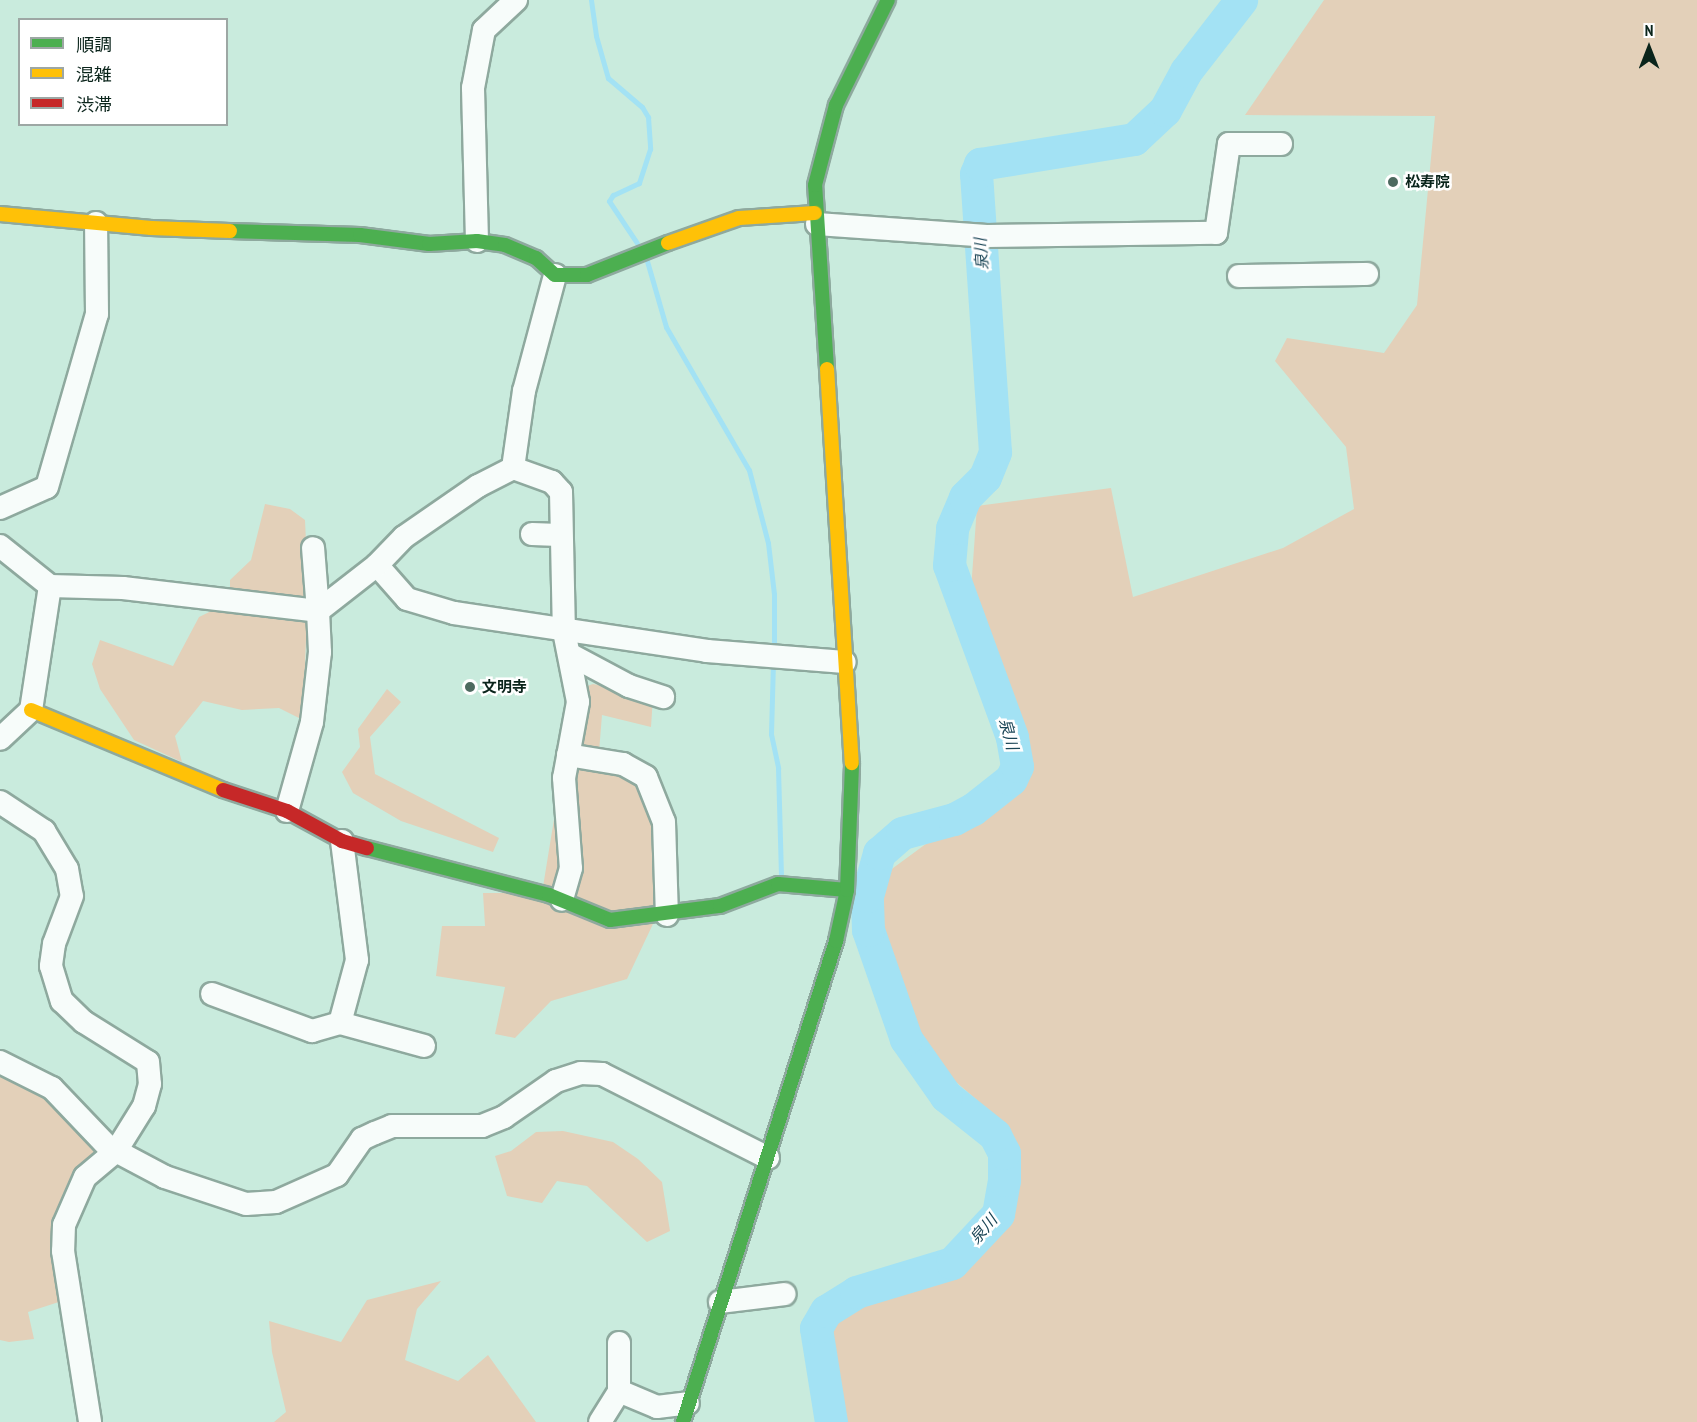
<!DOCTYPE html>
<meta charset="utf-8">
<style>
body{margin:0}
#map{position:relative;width:1697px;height:1422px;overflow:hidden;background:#c9ebdd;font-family:"PT Sans Narrow","Noto Sans JP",sans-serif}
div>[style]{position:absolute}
.green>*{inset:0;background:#e3d0b9}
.stream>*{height:5px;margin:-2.5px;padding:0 2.5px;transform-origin:2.5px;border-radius:2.5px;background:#a3e2f4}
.river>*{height:33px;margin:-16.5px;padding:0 16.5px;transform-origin:16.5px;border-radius:16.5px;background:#a3e2f4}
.roads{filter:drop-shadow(2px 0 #8ea99e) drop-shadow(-2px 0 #8ea99e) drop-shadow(0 2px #8ea99e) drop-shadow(0 -2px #8ea99e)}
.street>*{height:22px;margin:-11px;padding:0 11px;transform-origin:11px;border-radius:11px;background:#f7fcfa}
.fast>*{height:14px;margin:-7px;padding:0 7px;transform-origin:7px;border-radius:7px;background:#4caf50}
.slow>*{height:14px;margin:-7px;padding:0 7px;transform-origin:7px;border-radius:7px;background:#ffc107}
.jam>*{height:14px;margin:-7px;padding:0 7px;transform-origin:7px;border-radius:7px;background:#c62828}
.dots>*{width:16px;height:16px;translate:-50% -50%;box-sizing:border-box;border:3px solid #fff;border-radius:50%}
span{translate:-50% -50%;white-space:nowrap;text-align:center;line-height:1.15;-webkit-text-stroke:5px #fff;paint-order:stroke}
.poi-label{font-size:15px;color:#0a241b;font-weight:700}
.left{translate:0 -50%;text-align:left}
.water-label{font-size:16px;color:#1a4556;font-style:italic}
.legend{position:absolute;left:18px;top:18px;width:210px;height:108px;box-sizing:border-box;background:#fff;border:2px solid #9da7a4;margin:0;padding:8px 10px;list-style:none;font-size:18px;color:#0a241b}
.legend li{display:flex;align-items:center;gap:12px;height:30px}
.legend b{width:30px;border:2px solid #9da7a4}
.north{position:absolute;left:1619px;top:18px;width:60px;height:60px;-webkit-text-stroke:4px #fff;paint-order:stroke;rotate:0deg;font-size:16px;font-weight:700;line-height:24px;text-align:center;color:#0a241b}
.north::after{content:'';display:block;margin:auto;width:21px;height:27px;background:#0a241b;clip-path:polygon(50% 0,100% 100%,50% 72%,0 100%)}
</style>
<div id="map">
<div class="green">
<i style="clip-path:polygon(1324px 0,1697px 0,1697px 1422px,828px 1422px,819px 1335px,849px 1298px,961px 1266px,1007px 1216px,1011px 1143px,992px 1113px,906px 1039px,867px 946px,870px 885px,1021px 774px,971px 590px,977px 506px,1111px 488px,1133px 597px,1283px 548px,1354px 509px,1346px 447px,1275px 361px,1287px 338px,1384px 353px,1417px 305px,1435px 116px,1245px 115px)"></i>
<i style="clip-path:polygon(265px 504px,290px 509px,305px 520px,308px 586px,303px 720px,279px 708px,242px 710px,203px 701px,175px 736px,182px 762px,134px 740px,100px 689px,92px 664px,100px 640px,173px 666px,199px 617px,230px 602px,230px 580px,251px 560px)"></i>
<i style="clip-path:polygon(593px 684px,653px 697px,651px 727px,602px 715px,599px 752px,639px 779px,654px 815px,669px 890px,627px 979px,551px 1001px,515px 1038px,495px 1034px,505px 987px,436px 976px,442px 926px,485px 926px,483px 893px,542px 893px,575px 690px)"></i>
<i style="clip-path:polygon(387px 689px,401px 702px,370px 737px,375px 774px,499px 838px,493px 852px,401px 821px,353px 793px,342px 772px,360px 747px,358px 729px)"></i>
<i style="clip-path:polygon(0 1070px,45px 1087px,99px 1152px,83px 1171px,65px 1300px,28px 1312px,34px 1339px,9px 1342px,0 1340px)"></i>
<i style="clip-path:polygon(563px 1131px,613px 1142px,638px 1159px,662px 1182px,670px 1231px,647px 1242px,587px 1186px,557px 1181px,542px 1203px,507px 1196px,495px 1156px,511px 1151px,536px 1132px)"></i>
<i style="clip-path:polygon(441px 1281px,417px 1309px,405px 1360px,458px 1381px,488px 1355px,536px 1422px,274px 1422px,286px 1412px,272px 1352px,269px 1321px,341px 1342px,367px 1300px)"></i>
</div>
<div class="stream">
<i style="left:591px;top:0;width:36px;rotate:82deg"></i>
<i style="left:596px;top:36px;width:44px;rotate:74.1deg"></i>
<i style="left:608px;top:78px;width:45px;rotate:40.5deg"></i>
<i style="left:642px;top:107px;width:12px;rotate:59deg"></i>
<i style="left:648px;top:117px;width:32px;rotate:86deg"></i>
<i style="left:650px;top:149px;width:36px;rotate:108deg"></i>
<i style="left:639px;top:183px;width:29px;rotate:155deg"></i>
<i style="left:613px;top:195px;width:7px;rotate:124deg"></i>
<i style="left:609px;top:201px;width:50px;rotate:56.3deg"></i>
<i style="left:647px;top:261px;width:69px;rotate:73.9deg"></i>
<i style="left:666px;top:327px;width:165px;rotate:59.9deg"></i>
<i style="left:749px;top:470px;width:75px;rotate:75.4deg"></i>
<i style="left:768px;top:543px;width:51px;rotate:83.3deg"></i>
<i style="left:774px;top:594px;width:56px;rotate:90deg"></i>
<i style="left:773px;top:662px;width:72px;rotate:91.6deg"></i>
<i style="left:771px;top:734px;width:35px;rotate:78deg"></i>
<i style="left:778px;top:768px;width:106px;rotate:88.4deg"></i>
<i style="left:858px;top:879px;width:14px"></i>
</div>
<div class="river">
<i style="left:831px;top:1422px;width:95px;rotate:-99.1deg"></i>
<i style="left:816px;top:1328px;width:20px;rotate:-60deg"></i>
<i style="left:826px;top:1311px;width:36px;rotate:-32deg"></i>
<i style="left:856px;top:1292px;width:100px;rotate:-16.8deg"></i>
<i style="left:952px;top:1263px;width:67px;rotate:-46.8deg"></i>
<i style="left:998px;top:1214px;width:35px;rotate:-80deg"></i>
<i style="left:1004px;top:1180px;width:27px;rotate:-90deg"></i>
<i style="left:1004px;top:1153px;width:20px;rotate:-117deg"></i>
<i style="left:995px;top:1135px;width:63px;rotate:-141.5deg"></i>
<i style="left:946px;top:1096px;width:70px;rotate:-125.1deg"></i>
<i style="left:906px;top:1039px;width:115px;rotate:-109.2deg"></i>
<i style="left:868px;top:930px;width:34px;rotate:-92deg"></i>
<i style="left:867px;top:896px;width:45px;rotate:-74.4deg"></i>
<i style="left:879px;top:853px;width:30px;rotate:-41deg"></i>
<i style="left:902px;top:833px;width:54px;rotate:-15.1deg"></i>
<i style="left:954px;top:819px;width:21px;rotate:-28deg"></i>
<i style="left:973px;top:809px;width:48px;rotate:-38.3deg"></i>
<i style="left:1011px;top:779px;width:14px;rotate:-65deg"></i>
<i style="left:1017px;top:766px;width:29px;rotate:-100deg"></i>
<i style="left:1012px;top:737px;width:183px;rotate:-110.1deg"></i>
<i style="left:949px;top:565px;width:37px;rotate:-85deg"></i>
<i style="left:952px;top:528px;width:34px;rotate:-67deg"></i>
<i style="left:965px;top:497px;width:28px;rotate:-45deg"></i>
<i style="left:985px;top:477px;width:27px;rotate:-68deg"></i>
<i style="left:995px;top:452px;width:279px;rotate:-93.9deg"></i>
<i style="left:976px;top:174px;width:11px;rotate:-68deg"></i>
<i style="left:980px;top:164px;width:156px;rotate:-9.2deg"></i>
<i style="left:1134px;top:139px;width:42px;rotate:-43.1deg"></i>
<i style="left:1165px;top:110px;width:44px;rotate:-61.7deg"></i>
<i style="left:1186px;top:71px;width:90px;rotate:-52.2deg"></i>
</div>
<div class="roads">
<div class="street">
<i style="left:817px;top:224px;width:170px;rotate:4deg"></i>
<i style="left:987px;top:236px;width:229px;rotate:-0.8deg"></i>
<i style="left:1216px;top:233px;width:90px;rotate:-81.7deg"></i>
<i style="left:1229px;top:144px;width:52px"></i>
<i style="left:477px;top:241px;width:153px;rotate:-91.5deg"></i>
<i style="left:473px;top:88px;width:59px;rotate:-79.3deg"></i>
<i style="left:484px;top:30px;width:44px;rotate:-43.2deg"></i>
<i style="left:1239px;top:276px;width:128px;rotate:-0.9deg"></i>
<i style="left:513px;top:468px;width:41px;rotate:19.7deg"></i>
<i style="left:552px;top:482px;width:13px;rotate:48deg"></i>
<i style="left:561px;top:492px;width:139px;rotate:88.8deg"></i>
<i style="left:564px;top:631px;width:72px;rotate:78.8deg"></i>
<i style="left:578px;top:702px;width:77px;rotate:100.4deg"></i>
<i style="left:564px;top:778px;width:90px;rotate:85.6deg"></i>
<i style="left:571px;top:868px;width:33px;rotate:106deg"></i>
<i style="left:0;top:508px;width:51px;rotate:-24.1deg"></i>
<i style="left:47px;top:487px;width:180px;rotate:-73.9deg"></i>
<i style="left:97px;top:314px;width:91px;rotate:-90.6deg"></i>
<i style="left:532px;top:534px;width:27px;rotate:2deg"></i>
<i style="left:0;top:546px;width:64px;rotate:38.7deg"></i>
<i style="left:50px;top:586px;width:125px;rotate:98.7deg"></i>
<i style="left:31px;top:710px;width:42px;rotate:136.9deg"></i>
<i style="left:377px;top:565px;width:45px;rotate:48.6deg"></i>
<i style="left:407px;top:599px;width:49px;rotate:16.6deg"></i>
<i style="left:454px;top:613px;width:256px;rotate:8.5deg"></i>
<i style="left:707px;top:651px;width:138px;rotate:4.6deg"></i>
<i style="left:50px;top:586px;width:73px;rotate:1.6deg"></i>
<i style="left:123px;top:588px;width:196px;rotate:6.7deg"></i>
<i style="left:318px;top:611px;width:63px;rotate:-94.5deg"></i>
<i style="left:569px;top:654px;width:68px;rotate:28.1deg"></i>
<i style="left:629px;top:686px;width:36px;rotate:18deg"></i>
<i style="left:568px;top:755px;width:56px;rotate:9.3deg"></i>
<i style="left:623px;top:764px;width:26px;rotate:29deg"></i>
<i style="left:646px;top:777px;width:48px;rotate:68.2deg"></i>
<i style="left:664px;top:822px;width:93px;rotate:88.2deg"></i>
<i style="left:0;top:802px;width:53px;rotate:33.4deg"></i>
<i style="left:44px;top:831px;width:44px;rotate:58.8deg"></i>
<i style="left:67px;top:869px;width:27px;rotate:80deg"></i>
<i style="left:72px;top:896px;width:51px;rotate:110.6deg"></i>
<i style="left:54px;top:944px;width:22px;rotate:98deg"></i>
<i style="left:51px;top:966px;width:37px;rotate:73deg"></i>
<i style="left:62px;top:1001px;width:30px;rotate:44deg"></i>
<i style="left:84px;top:1022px;width:75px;rotate:32deg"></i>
<i style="left:148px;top:1062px;width:22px;rotate:85deg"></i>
<i style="left:150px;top:1084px;width:23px;rotate:105deg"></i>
<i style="left:144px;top:1106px;width:53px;rotate:121.9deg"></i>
<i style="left:116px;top:1151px;width:40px;rotate:140deg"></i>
<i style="left:85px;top:1177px;width:52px;rotate:113.6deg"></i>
<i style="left:64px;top:1225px;width:26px;rotate:92deg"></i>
<i style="left:63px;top:1251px;width:173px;rotate:81deg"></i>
<i style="left:287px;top:811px;width:92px;rotate:-74.3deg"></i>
<i style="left:312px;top:722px;width:70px;rotate:-83.5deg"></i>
<i style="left:320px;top:652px;width:41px;rotate:-92.8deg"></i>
<i style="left:318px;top:611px;width:75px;rotate:-37.9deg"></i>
<i style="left:377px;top:565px;width:39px;rotate:-46deg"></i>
<i style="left:404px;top:537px;width:90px;rotate:-34.6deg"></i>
<i style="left:478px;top:486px;width:39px;rotate:-27deg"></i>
<i style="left:513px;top:468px;width:78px;rotate:-81.9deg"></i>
<i style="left:524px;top:391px;width:120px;rotate:-75deg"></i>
<i style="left:342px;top:841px;width:120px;rotate:82.8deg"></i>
<i style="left:357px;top:960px;width:65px;rotate:105.1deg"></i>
<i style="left:340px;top:1023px;width:87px;rotate:15.3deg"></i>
<i style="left:212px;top:994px;width:107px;rotate:20.3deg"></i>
<i style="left:312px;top:1031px;width:29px;rotate:-16deg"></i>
<i style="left:0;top:1062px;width:58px;rotate:26.6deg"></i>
<i style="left:52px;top:1088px;width:90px;rotate:46.4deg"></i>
<i style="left:116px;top:1151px;width:55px;rotate:28deg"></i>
<i style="left:165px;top:1177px;width:85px;rotate:18.4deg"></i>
<i style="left:246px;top:1204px;width:30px;rotate:-4deg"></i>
<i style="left:276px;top:1202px;width:67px;rotate:-23.9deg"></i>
<i style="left:337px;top:1175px;width:44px;rotate:-55.2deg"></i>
<i style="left:362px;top:1139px;width:14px;rotate:-25deg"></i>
<i style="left:375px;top:1133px;width:18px;rotate:-22deg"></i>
<i style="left:392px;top:1126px;width:90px"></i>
<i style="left:482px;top:1126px;width:24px;rotate:-22deg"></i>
<i style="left:504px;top:1117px;width:63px;rotate:-34.7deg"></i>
<i style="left:556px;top:1081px;width:26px;rotate:-18deg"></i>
<i style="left:581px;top:1073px;width:21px;rotate:3deg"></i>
<i style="left:602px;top:1074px;width:186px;rotate:26.8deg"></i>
<i style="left:720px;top:1302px;width:65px;rotate:-7deg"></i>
<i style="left:619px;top:1391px;width:41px;rotate:22.8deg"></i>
<i style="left:657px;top:1407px;width:31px;rotate:-7deg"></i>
<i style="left:600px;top:1422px;width:36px;rotate:-58deg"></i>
<i style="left:619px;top:1391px;width:48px;rotate:-90deg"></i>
</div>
<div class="fast">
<i style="left:230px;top:231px;width:130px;rotate:1.8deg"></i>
<i style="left:360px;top:235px;width:70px;rotate:7.4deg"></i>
<i style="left:429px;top:244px;width:48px;rotate:-3.6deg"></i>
<i style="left:477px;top:241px;width:28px;rotate:8deg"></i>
<i style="left:505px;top:245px;width:34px;rotate:23deg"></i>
<i style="left:536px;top:258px;width:25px;rotate:42deg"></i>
<i style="left:555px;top:275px;width:32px"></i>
<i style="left:587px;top:275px;width:87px;rotate:-21.6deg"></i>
<i style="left:827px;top:369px;width:184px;rotate:-93.7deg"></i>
<i style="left:815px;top:185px;width:83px;rotate:-75.3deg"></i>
<i style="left:836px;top:105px;width:117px;rotate:-63.7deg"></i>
<i style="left:367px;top:848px;width:188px;rotate:14.5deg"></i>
<i style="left:549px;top:895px;width:66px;rotate:22.3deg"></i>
<i style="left:610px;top:920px;width:111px;rotate:-7.3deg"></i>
<i style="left:720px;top:906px;width:62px;rotate:-20.8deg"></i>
<i style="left:778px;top:884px;width:69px;rotate:5deg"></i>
<i style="left:683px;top:1422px;width:505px;rotate:-72.35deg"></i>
<i style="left:836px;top:941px;width:52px;rotate:-77.8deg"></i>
<i style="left:847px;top:890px;width:127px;rotate:-87.7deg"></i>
</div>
<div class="slow">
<i style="left:0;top:214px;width:152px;rotate:5.3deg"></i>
<i style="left:151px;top:228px;width:79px;rotate:2.2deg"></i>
<i style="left:668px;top:243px;width:75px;rotate:-19.4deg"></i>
<i style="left:739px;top:218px;width:76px;rotate:-3.8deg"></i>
<i style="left:827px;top:369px;width:395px;rotate:86.4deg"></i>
<i style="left:31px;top:710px;width:208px;rotate:22.6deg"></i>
</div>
<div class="jam">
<i style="left:223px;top:790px;width:67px;rotate:18.2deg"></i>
<i style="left:287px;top:811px;width:63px;rotate:28.6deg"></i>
<i style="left:342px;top:841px;width:26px;rotate:16deg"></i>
</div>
</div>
<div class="dots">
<i style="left:1393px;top:182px;background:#4d6a5f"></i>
<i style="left:470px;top:687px;background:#4d6a5f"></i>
</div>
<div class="poi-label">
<span class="left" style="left:1405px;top:182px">松寿院</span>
<span class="left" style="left:482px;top:687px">文明寺</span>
</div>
<div class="water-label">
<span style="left:981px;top:254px;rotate:-94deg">泉川</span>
<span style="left:1009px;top:734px;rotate:75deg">泉川</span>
<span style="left:983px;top:1229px;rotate:-49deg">泉川</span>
</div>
<ul class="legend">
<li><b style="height:8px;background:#4caf50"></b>順調</li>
<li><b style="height:8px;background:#ffc107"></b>混雑</li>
<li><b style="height:8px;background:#c62828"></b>渋滞</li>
</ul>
<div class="north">N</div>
</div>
